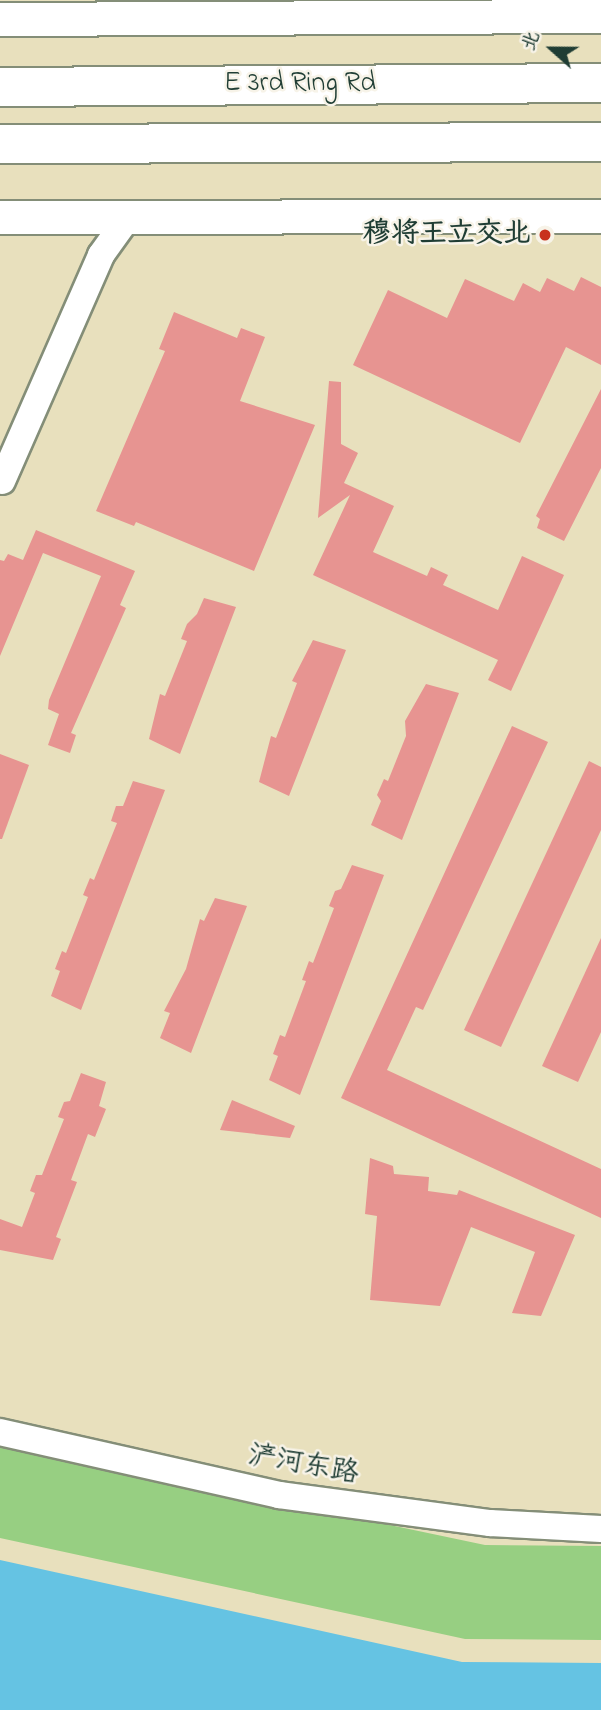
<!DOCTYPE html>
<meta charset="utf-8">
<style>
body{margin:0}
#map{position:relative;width:601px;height:1710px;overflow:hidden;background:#e8e0bd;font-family:"Indie Flower","LXGW WenKai TC",sans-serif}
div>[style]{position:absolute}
.green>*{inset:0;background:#97cf82}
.water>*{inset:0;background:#65c3e3}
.building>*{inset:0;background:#e79491}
.roads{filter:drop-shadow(2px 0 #848e78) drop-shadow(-2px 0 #848e78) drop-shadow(0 2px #848e78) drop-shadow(0 -2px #848e78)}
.minor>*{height:26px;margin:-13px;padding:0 13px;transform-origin:13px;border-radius:13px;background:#fff}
.major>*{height:33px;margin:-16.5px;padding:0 16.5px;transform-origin:16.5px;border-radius:16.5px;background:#fff}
.highway>*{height:38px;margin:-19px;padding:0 19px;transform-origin:19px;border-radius:19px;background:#fff}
.dots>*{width:19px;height:19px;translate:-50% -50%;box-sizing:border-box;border:4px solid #f7f3e8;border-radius:50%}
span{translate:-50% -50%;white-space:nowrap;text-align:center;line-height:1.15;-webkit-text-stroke:5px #f7f3e8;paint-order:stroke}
.street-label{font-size:28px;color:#1f3d34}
.poi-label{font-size:28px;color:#1f3d34;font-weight:700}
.right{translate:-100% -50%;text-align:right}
.north{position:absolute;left:517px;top:14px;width:70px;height:70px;-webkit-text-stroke:5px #f7f3e8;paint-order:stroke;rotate:291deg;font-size:19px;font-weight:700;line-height:28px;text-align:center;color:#1f3d34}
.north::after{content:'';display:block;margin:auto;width:24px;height:32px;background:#1f3d34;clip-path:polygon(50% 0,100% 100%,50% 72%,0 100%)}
</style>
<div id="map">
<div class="green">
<i style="clip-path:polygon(0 1443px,485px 1545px,601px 1546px,601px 1640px,465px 1639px,0 1538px)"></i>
</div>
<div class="water">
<i style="clip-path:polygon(0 1560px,462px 1662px,601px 1663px,601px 1710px,0 1710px)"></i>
</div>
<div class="building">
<i style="clip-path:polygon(581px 277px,601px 287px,601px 365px,566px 347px,520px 443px,353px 365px,388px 290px,447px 318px,465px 279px,514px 301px,523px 283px,540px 292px,547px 278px,574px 291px)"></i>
<i style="clip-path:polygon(174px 312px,237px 338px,241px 328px,265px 337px,240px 401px,315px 425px,254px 571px,136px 522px,134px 526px,96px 511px,165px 351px,159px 349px)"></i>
<i style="clip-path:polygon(329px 381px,341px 382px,341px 444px,358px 453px,344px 483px,394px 506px,373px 552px,427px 576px,431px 567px,448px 575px,443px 585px,498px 610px,522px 556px,564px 575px,511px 691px,488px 680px,498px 660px,313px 575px,350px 495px,318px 518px)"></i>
<i style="clip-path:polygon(601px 389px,601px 468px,564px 541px,537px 528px,540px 519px,536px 516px)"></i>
<i style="clip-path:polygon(36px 530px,135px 571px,120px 605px,126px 608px,71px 733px,76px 735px,70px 753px,48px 745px,59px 714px,48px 709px,49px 700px,101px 576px,43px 553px,0 656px,0 560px,4px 561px,8px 554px,23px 560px)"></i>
<i style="clip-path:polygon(204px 598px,236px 607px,180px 754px,149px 739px,160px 694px,165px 696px,187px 641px,181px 639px,187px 624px,197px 614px)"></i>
<i style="clip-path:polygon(313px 640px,346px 650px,289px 796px,259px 782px,271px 736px,276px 738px,297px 683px,292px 681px)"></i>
<i style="clip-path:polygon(426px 684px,459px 693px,402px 840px,371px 825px,381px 801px,377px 795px,384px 779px,388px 781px,406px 736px,405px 721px)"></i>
<i style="clip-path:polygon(512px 726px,548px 742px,423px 1010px,416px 1007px,387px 1070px,601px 1169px,601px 1218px,341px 1098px)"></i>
<i style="clip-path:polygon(0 754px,29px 765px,2px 839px,0 839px)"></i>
<i style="clip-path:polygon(589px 761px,601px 767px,601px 830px,501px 1047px,464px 1030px)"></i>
<i style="clip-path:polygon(133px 781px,165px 790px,81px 1010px,51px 996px,60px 971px,55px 969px,62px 951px,66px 953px,88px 897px,83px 895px,90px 878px,94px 880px,117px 823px,111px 821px,116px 806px,123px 806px)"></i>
<i style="clip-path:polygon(352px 865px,384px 875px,300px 1095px,269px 1080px,278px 1056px,273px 1054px,280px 1035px,285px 1037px,306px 981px,302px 980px,309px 961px,313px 963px,334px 908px,329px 906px,335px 891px,341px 889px)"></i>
<i style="clip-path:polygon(215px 898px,247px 906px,191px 1053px,160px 1038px,170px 1013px,164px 1011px,186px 969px,200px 919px,204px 921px)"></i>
<i style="clip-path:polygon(601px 938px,601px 1032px,578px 1082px,542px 1066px)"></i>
<i style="clip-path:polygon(81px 1073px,106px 1082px,99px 1106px,106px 1109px,95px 1137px,88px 1134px,71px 1180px,77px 1182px,56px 1237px,61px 1239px,53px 1260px,0 1250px,0 1219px,22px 1227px,35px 1193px,30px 1191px,36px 1175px,42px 1175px,64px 1119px,58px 1117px,64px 1102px,70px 1101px)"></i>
<i style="clip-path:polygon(232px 1100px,295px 1126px,290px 1138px,220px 1130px)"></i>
<i style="clip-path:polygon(370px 1158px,393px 1166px,394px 1174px,429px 1177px,428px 1191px,457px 1195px,459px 1190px,575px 1235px,541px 1316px,512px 1313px,535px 1252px,471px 1227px,440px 1306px,370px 1300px,377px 1216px,365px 1214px)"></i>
</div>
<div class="roads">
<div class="minor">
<i style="left:2px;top:481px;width:247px;rotate:-66.3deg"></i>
<i style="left:101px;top:255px;width:48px;rotate:-54.3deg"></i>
<i style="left:0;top:1432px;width:286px;rotate:12.7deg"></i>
<i style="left:279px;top:1495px;width:213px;rotate:7.6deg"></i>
<i style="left:490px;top:1523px;width:111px;rotate:3.1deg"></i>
</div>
<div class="major">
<i style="left:0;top:19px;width:601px;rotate:-0.29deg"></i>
<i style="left:0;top:217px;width:601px;rotate:-0.1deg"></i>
</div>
<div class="highway">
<i style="left:0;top:87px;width:601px;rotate:-0.38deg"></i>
<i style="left:0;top:144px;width:601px;rotate:-0.19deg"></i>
</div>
</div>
<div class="dots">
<i style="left:545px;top:235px;background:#c8321e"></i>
</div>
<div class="street-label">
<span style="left:300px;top:84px">E 3rd Ring Rd</span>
<span style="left:303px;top:1466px;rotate:10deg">浐河东路</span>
</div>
<div class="poi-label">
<span class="right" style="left:531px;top:235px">穆将王立交北</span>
</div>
<div class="north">北</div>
</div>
